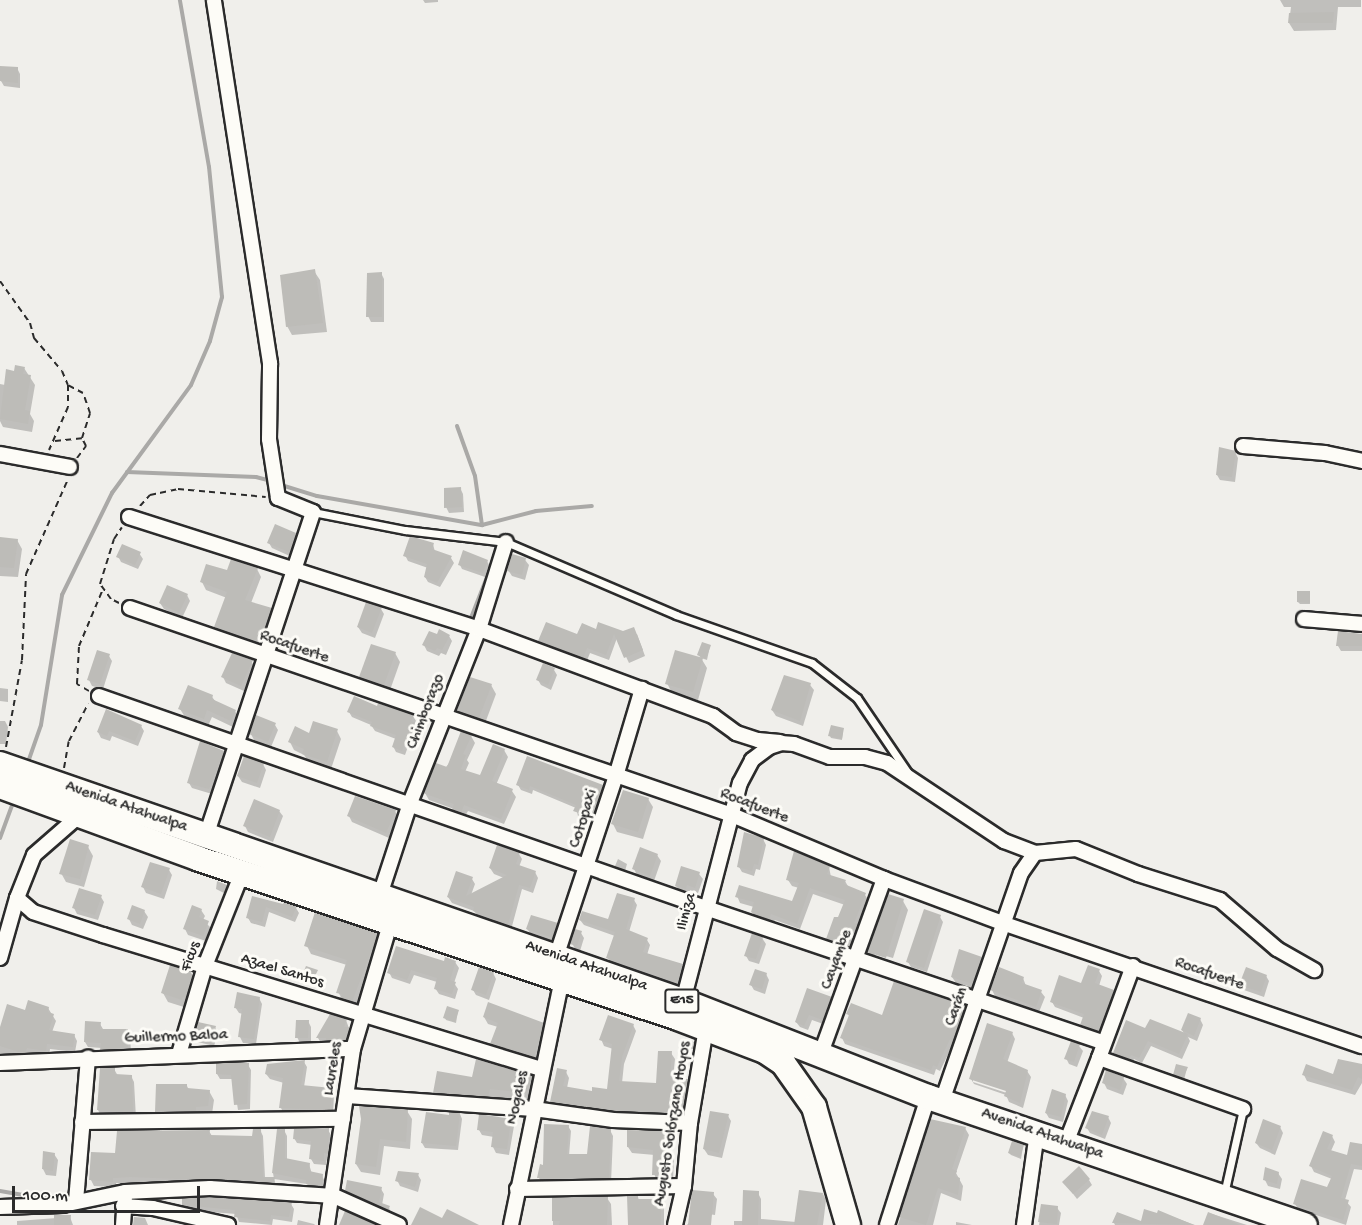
<!DOCTYPE html>
<meta charset="utf-8">
<style>
body{margin:0}
#map{position:relative;width:1362px;height:1225px;overflow:hidden;background:#f0efeb;font-family:"Gochi Hand",sans-serif}
div>[style]{position:absolute}
.shadow>*{inset:0;background:#0003}
.stream>*{height:4px;margin:-2px;padding:0 2px;transform-origin:2px;border-radius:2px;background:#aaa9a7}
.building>*{inset:0;background:#bdbcb8}
.path>*{height:2px;margin-top:-1px;transform-origin:0;background:repeating-linear-gradient(90deg,#2b2b2b 0 6px,transparent 0 10.5px)}
.roads{filter:drop-shadow(2px 0 #2b2b2b) drop-shadow(-2px 0 #2b2b2b) drop-shadow(0 2px #2b2b2b) drop-shadow(0 -2px #2b2b2b)}
.lane>*{height:7px;margin:-3.5px;padding:0 3.5px;transform-origin:3.5px;border-radius:3.5px;background:#fdfcf7}
.street>*{height:14px;margin:-7px;padding:0 7px;transform-origin:7px;border-radius:7px;background:#fdfcf7}
.highway>*{height:24px;margin:-12px;padding:0 12px;transform-origin:12px;border-radius:12px;background:#fdfcf7}
span{translate:-50% -50%;white-space:nowrap;text-align:center;line-height:1.15;-webkit-text-stroke:6px #fdfcf7;paint-order:stroke}
.shield-label span{padding:2px 4px;background:#fdfcf7;border:2px solid;border-radius:4px;-webkit-text-stroke-width:0}
.shield-label{font-size:15px;color:#2b2b2b;font-weight:700}
.street-label{font-size:16px;color:#2b2b2b}
.scale{position:absolute;left:12px;top:1186px;width:188px;height:27px;box-sizing:border-box;border:3px solid #2b2b2b;border-top:0;padding-left:8px;font-size:18px;line-height:21px;white-space:nowrap;color:#2b2b2b;-webkit-text-stroke:4px #fdfcf7;paint-order:stroke}
</style>
<div id="map">
<div class="shadow">
<i style="clip-path:polygon(423px 0,438px 0,438px 2px,425px 3px)"></i>
<i style="clip-path:polygon(1280px 0,1361px 0,1361px 7px,1338px 7px,1336px 30px,1294px 31px,1289px 23px,1291px 7px,1284px 7px)"></i>
<i style="clip-path:polygon(17px 68px,20px 74px,20px 88px,4px 86px,1px 81px)"></i>
<i style="clip-path:polygon(314px 271px,320px 280px,327px 332px,292px 335px,287px 326px)"></i>
<i style="clip-path:polygon(381px 273px,384px 279px,384px 322px,371px 322px,368px 316px)"></i>
<i style="clip-path:polygon(24px 368px,35px 385px,30px 414px,34px 421px,32px 432px,3px 427px,0 421px,0 384px,5px 385px,15px 372px)"></i>
<i style="clip-path:polygon(1235px 452px,1238px 458px,1235px 482px,1220px 480px,1217px 475px)"></i>
<i style="clip-path:polygon(460px 488px,463px 494px,464px 512px,449px 513px,446px 507px)"></i>
<i style="clip-path:polygon(295px 534px,299px 540px,292px 557px,272px 548px,269px 543px)"></i>
<i style="clip-path:polygon(0 539px,17px 540px,22px 549px,18px 577px,0 576px)"></i>
<i style="clip-path:polygon(433px 544px,435px 552px,451px 558px,454px 563px,440px 587px,428px 582px,425px 577px,428px 568px,408px 561px,405px 555px)"></i>
<i style="clip-path:polygon(139px 553px,143px 559px,138px 569px,121px 562px,118px 556px)"></i>
<i style="clip-path:polygon(525px 560px,529px 565px,525px 580px,512px 576px,508px 570px)"></i>
<i style="clip-path:polygon(487px 561px,489px 565px,485px 577px,462px 569px,460px 565px)"></i>
<i style="clip-path:polygon(257px 569px,261px 577px,251px 603px,271px 609px,276px 618px,265px 650px,220px 635px,216px 627px,227px 598px,206px 590px,202px 582px,228px 572px)"></i>
<i style="clip-path:polygon(1309px 593px,1310px 604px,1300px 604px,1298px 602px)"></i>
<i style="clip-path:polygon(187px 595px,190px 601px,182px 618px,164px 609px,160px 603px)"></i>
<i style="clip-path:polygon(381px 609px,384px 614px,375px 638px,362px 633px,358px 627px)"></i>
<i style="clip-path:polygon(596px 631px,637px 634px,645px 656px,629px 663px,617px 638px,609px 660px,590px 653px,586px 663px,543px 647px,540px 641px,578px 636px)"></i>
<i style="clip-path:polygon(1362px 634px,1362px 651px,1341px 651px,1338px 646px)"></i>
<i style="clip-path:polygon(437px 636px,449px 636px,452px 641px,446px 655px,441px 653px,439px 656px,427px 651px,424px 645px)"></i>
<i style="clip-path:polygon(710px 646px,707px 660px,701px 658px,707px 668px,698px 700px,672px 693px,667px 683px,701px 659px,699px 655px)"></i>
<i style="clip-path:polygon(395px 653px,400px 662px,389px 693px,366px 686px,361px 677px)"></i>
<i style="clip-path:polygon(109px 656px,112px 661px,103px 689px,92px 686px,89px 680px)"></i>
<i style="clip-path:polygon(251px 661px,254px 666px,244px 691px,226px 683px,223px 677px)"></i>
<i style="clip-path:polygon(554px 670px,557px 675px,551px 690px,541px 685px,538px 680px)"></i>
<i style="clip-path:polygon(491px 685px,496px 694px,484px 726px,463px 719px,458px 710px)"></i>
<i style="clip-path:polygon(810px 685px,814px 690px,803px 726px,776px 716px,772px 710px)"></i>
<i style="clip-path:polygon(0 688px,8px 689px,8px 702px,0 701px)"></i>
<i style="clip-path:polygon(212px 697px,216px 702px,235px 711px,239px 719px,235px 728px,212px 717px,208px 726px,185px 717px,180px 709px)"></i>
<i style="clip-path:polygon(378px 708px,413px 716px,416px 721px,415px 724px,420px 730px,415px 743px,410px 741px,405px 755px,396px 752px,393px 746px,396px 739px,375px 731px,371px 725px,352px 717px,349px 712px)"></i>
<i style="clip-path:polygon(0 721px,5px 721px,8px 727px,6px 744px,0 744px)"></i>
<i style="clip-path:polygon(275px 725px,278px 730px,271px 747px,254px 740px,251px 734px)"></i>
<i style="clip-path:polygon(141px 726px,144px 731px,138px 746px,112px 736px,110px 741px,101px 738px,98px 732px)"></i>
<i style="clip-path:polygon(843px 729px,842px 740px,831px 738px,830px 736px)"></i>
<i style="clip-path:polygon(337px 731px,341px 739px,331px 769px,309px 762px,304px 755px,294px 750px,290px 742px)"></i>
<i style="clip-path:polygon(471px 736px,475px 743px,467px 760px,469px 763px,465px 772px,481px 777px,504px 750px,508px 757px,496px 785px,512px 791px,516px 797px,504px 824px,468px 811px,464px 818px,457px 816px,454px 809px,429px 800px,425px 793px)"></i>
<i style="clip-path:polygon(223px 752px,226px 758px,212px 794px,192px 788px,189px 783px)"></i>
<i style="clip-path:polygon(263px 764px,266px 770px,260px 788px,242px 782px,238px 776px)"></i>
<i style="clip-path:polygon(518px 785px,602px 786px,605px 792px,594px 822px,578px 816px,576px 808px,533px 790px,532px 794px,521px 790px)"></i>
<i style="clip-path:polygon(648px 799px,653px 807px,643px 839px,617px 832px,613px 824px)"></i>
<i style="clip-path:polygon(279px 811px,283px 816px,273px 842px,248px 832px,245px 826px)"></i>
<i style="clip-path:polygon(395px 811px,398px 817px,389px 838px,352px 822px,349px 816px)"></i>
<i style="clip-path:polygon(763px 839px,766px 845px,760px 870px,756px 869px,754px 876px,742px 872px,739px 867px)"></i>
<i style="clip-path:polygon(88px 847px,93px 856px,84px 887px,66px 882px,61px 873px)"></i>
<i style="clip-path:polygon(519px 854px,522px 859px,519px 867px,535px 872px,538px 878px,533px 893px,522px 889px,511px 930px,478px 916px,474px 911px,452px 903px,448px 897px,472px 879px,475px 884px,471px 895px,504px 878px,494px 874px,490px 868px)"></i>
<i style="clip-path:polygon(657px 855px,661px 861px,654px 881px,637px 875px,634px 869px)"></i>
<i style="clip-path:polygon(618px 859px,627px 864px,625px 871px,615px 866px)"></i>
<i style="clip-path:polygon(829px 867px,831px 877px,845px 881px,849px 888px,865px 895px,869px 901px,857px 928px,860px 932px,853px 953px,831px 945px,828px 939px,845px 905px,813px 894px,800px 929px,775px 920px,772px 925px,756px 918px,752px 912px,754px 907px,740px 903px,737px 896px,793px 903px,799px 888px,792px 886px,788px 880px)"></i>
<i style="clip-path:polygon(169px 870px,172px 875px,164px 899px,146px 893px,143px 887px)"></i>
<i style="clip-path:polygon(699px 874px,703px 879px,698px 893px,690px 890px,689px 894px,680px 891px,676px 886px)"></i>
<i style="clip-path:polygon(217px 881px,227px 885px,226px 894px,216px 889px)"></i>
<i style="clip-path:polygon(101px 897px,104px 902px,98px 920px,77px 914px,74px 908px)"></i>
<i style="clip-path:polygon(253px 898px,296px 908px,299px 913px,295px 922px,269px 912px,265px 927px,251px 923px,248px 918px)"></i>
<i style="clip-path:polygon(634px 900px,637px 905px,629px 932px,647px 940px,650px 945px,647px 955px,682px 966px,685px 971px,680px 987px,611px 964px,608px 958px,615px 936px,584px 925px,580px 920px,609px 921px)"></i>
<i style="clip-path:polygon(903px 901px,908px 910px,893px 958px,875px 953px,875px 956px,892px 961px,891px 966px,874px 961px,869px 952px)"></i>
<i style="clip-path:polygon(201px 910px,205px 916px,203px 920px,211px 928px,206px 941px,188px 935px,185px 929px)"></i>
<i style="clip-path:polygon(144px 911px,148px 917px,143px 929px,132px 925px,129px 919px)"></i>
<i style="clip-path:polygon(940px 917px,943px 922px,927px 972px,911px 967px,908px 962px)"></i>
<i style="clip-path:polygon(557px 925px,560px 930px,556px 943px,531px 934px,527px 929px)"></i>
<i style="clip-path:polygon(581px 933px,584px 938px,580px 951px,575px 949px,572px 943px)"></i>
<i style="clip-path:polygon(377px 935px,381px 942px,359px 1006px,346px 1005px,338px 992px,347px 965px,311px 954px,307px 946px)"></i>
<i style="clip-path:polygon(762px 938px,766px 944px,759px 964px,749px 961px,746px 956px)"></i>
<i style="clip-path:polygon(981px 958px,987px 967px,978px 993px,958px 986px,952px 977px)"></i>
<i style="clip-path:polygon(455px 962px,459px 968px,454px 983px,458px 989px,455px 999px,439px 994px,435px 988px,437px 982px,414px 975px,410px 984px,392px 978px,389px 972px)"></i>
<i style="clip-path:polygon(316px 971px,314px 984px,304px 981px,302px 978px)"></i>
<i style="clip-path:polygon(1099px 971px,1102px 976px,1099px 986px,1113px 991px,1117px 997px,1102px 1036px,1085px 1030px,1082px 1025px,1084px 1018px,1055px 1007px,1052px 1002px,1082px 984px)"></i>
<i style="clip-path:polygon(189px 972px,195px 982px,187px 1008px,168px 1002px,163px 993px)"></i>
<i style="clip-path:polygon(493px 973px,496px 979px,489px 1000px,476px 995px,473px 990px)"></i>
<i style="clip-path:polygon(766px 974px,769px 980px,765px 994px,754px 990px,751px 985px)"></i>
<i style="clip-path:polygon(1266px 976px,1269px 981px,1264px 997px,1244px 990px,1241px 985px)"></i>
<i style="clip-path:polygon(1023px 978px,1026px 986px,1041px 992px,1045px 997px,1039px 1012px,995px 996px,992px 990px)"></i>
<i style="clip-path:polygon(259px 998px,262px 1004px,256px 1044px,243px 1043px,240px 1037px,243px 1014px,239px 1013px,235px 1007px)"></i>
<i style="clip-path:polygon(831px 998px,834px 1003px,826px 1025px,812px 1020px,808px 1030px,800px 1027px,796px 1022px)"></i>
<i style="clip-path:polygon(965px 1007px,968px 1012px,956px 1045px,953px 1044px,940px 1071px,936px 1069px,934px 1075px,845px 1044px,842px 1038px,850px 1018px,848px 1014px,883px 1017px)"></i>
<i style="clip-path:polygon(48px 1008px,56px 1021px,52px 1032px,74px 1035px,77px 1041px,75px 1052px,50px 1049px,49px 1056px,30px 1053px,26px 1058px,11px 1053px,10px 1059px,7px 1059px,0 1056px,0 1031px,25px 1012px)"></i>
<i style="clip-path:polygon(458px 1011px,456px 1023px,446px 1020px,445px 1018px)"></i>
<i style="clip-path:polygon(484px 1017px,543px 1024px,547px 1031px,537px 1063px,496px 1051px,491px 1044px,498px 1027px,488px 1024px)"></i>
<i style="clip-path:polygon(1200px 1019px,1203px 1025px,1197px 1041px,1188px 1037px,1190px 1041px,1182px 1059px,1151px 1046px,1142px 1063px,1134px 1059px,1132px 1064px,1118px 1059px,1115px 1053px,1145px 1030px,1185px 1035px,1182px 1030px)"></i>
<i style="clip-path:polygon(346px 1020px,351px 1034px,349px 1046px,331px 1046px,329px 1043px,321px 1043px,318px 1038px)"></i>
<i style="clip-path:polygon(308px 1021px,311px 1027px,311px 1043px,300px 1043px,297px 1037px)"></i>
<i style="clip-path:polygon(100px 1024px,103px 1029px,127px 1030px,130px 1036px,131px 1052px,105px 1055px,102px 1048px,88px 1047px,85px 1042px)"></i>
<i style="clip-path:polygon(633px 1025px,636px 1031px,624px 1064px,622px 1083px,658px 1084px,671px 1053px,675px 1059px,673px 1079px,687px 1080px,691px 1086px,685px 1119px,618px 1117px,555px 1108px,551px 1102px,566px 1072px,569px 1078px,567px 1088px,593px 1092px,608px 1091px,613px 1049px,604px 1046px,601px 1039px)"></i>
<i style="clip-path:polygon(215px 1027px,218px 1033px,214px 1046px,198px 1042px,195px 1037px)"></i>
<i style="clip-path:polygon(evenodd,1012px 1033px,1015px 1039px,1007px 1063px,1027px 1071px,1031px 1077px,1023px 1108px,1009px 1102px,1006px 1095px,974px 1084px,971px 1079px,1012px 1033px,973px 1079px,1013px 1092px,1013px 1095px,973px 1082px,973px 1079px)"></i>
<i style="clip-path:polygon(689px 1039px,695px 1043px,694px 1050px,687px 1046px)"></i>
<i style="clip-path:polygon(1079px 1046px,1083px 1051px,1077px 1067px,1069px 1064px,1066px 1058px)"></i>
<i style="clip-path:polygon(304px 1062px,307px 1067px,304px 1087px,331px 1089px,334px 1095px,333px 1115px,284px 1114px,281px 1108px,284px 1083px,270px 1079px,266px 1074px)"></i>
<i style="clip-path:polygon(248px 1065px,251px 1070px,250px 1109px,238px 1110px,233px 1079px,220px 1079px,217px 1074px)"></i>
<i style="clip-path:polygon(1362px 1065px,1362px 1083px,1355px 1095px,1307px 1081px,1304px 1075px,1334px 1076px)"></i>
<i style="clip-path:polygon(1187px 1068px,1184px 1080px,1176px 1077px,1174px 1074px)"></i>
<i style="clip-path:polygon(114px 1069px,118px 1076px,131px 1076px,134px 1082px,136px 1118px,101px 1116px,98px 1110px)"></i>
<i style="clip-path:polygon(532px 1077px,536px 1085px,531px 1101px,494px 1097px,492px 1104px,440px 1100px,435px 1092px,474px 1078px)"></i>
<i style="clip-path:polygon(1123px 1078px,1127px 1084px,1123px 1095px,1107px 1089px,1104px 1083px)"></i>
<i style="clip-path:polygon(187px 1086px,189px 1090px,209px 1091px,214px 1100px,212px 1114px,161px 1120px,157px 1112px)"></i>
<i style="clip-path:polygon(1065px 1095px,1068px 1101px,1063px 1122px,1049px 1118px,1046px 1113px)"></i>
<i style="clip-path:polygon(407px 1111px,412px 1119px,410px 1149px,384px 1146px,380px 1175px,361px 1172px,356px 1164px,362px 1119px)"></i>
<i style="clip-path:polygon(460px 1114px,462px 1119px,458px 1150px,425px 1148px,422px 1143px,450px 1117px)"></i>
<i style="clip-path:polygon(728px 1116px,731px 1121px,722px 1158px,708px 1155px,704px 1149px)"></i>
<i style="clip-path:polygon(1108px 1117px,1111px 1123px,1105px 1139px,1090px 1133px,1087px 1128px)"></i>
<i style="clip-path:polygon(510px 1120px,514px 1126px,509px 1155px,496px 1153px,493px 1147px,494px 1137px,482px 1135px,479px 1130px)"></i>
<i style="clip-path:polygon(931px 1121px,965px 1128px,969px 1135px,956px 1173px,963px 1186px,961px 1201px,941px 1193px,933px 1225px,898px 1225px)"></i>
<i style="clip-path:polygon(568px 1126px,571px 1131px,569px 1156px,589px 1155px,610px 1130px,613px 1136px,611px 1183px,542px 1183px,539px 1178px)"></i>
<i style="clip-path:polygon(1280px 1127px,1283px 1133px,1275px 1155px,1260px 1148px,1256px 1143px)"></i>
<i style="clip-path:polygon(260px 1130px,263px 1136px,265px 1178px,274px 1179px,277px 1188px,134px 1183px,116px 1183px,116px 1187px,94px 1186px,91px 1180px,116px 1155px,209px 1131px,212px 1136px,253px 1137px)"></i>
<i style="clip-path:polygon(284px 1130px,287px 1136px,287px 1160px,309px 1164px,312px 1174px,322px 1176px,325px 1182px,324px 1191px,311px 1190px,307px 1184px,274px 1179px,273px 1173px)"></i>
<i style="clip-path:polygon(328px 1130px,331px 1135px,331px 1158px,327px 1158px,326px 1165px,314px 1164px,311px 1159px,312px 1145px,297px 1143px,294px 1138px)"></i>
<i style="clip-path:polygon(668px 1133px,671px 1138px,670px 1153px,674px 1159px,673px 1181px,657px 1180px,654px 1174px,655px 1155px,632px 1153px,628px 1147px)"></i>
<i style="clip-path:polygon(1332px 1136px,1335px 1142px,1331px 1151px,1348px 1156px,1362px 1146px,1362px 1170px,1354px 1169px,1345px 1200px,1351px 1207px,1346px 1225px,1298px 1209px,1295px 1204px,1328px 1189px,1332px 1179px,1314px 1172px,1311px 1166px)"></i>
<i style="clip-path:polygon(1023px 1147px,1021px 1159px,1011px 1155px,1009px 1153px)"></i>
<i style="clip-path:polygon(54px 1154px,58px 1160px,56px 1176px,46px 1175px,43px 1169px)"></i>
<i style="clip-path:polygon(1278px 1173px,1282px 1179px,1280px 1189px,1268px 1186px,1265px 1180px)"></i>
<i style="clip-path:polygon(418px 1175px,421px 1180px,418px 1192px,400px 1186px,397px 1180px)"></i>
<i style="clip-path:polygon(1089px 1180px,1092px 1185px,1077px 1199px,1064px 1182px)"></i>
<i style="clip-path:polygon(381px 1189px,384px 1194px,382px 1205px,389px 1207px,391px 1215px,350px 1197px,347px 1191px)"></i>
<i style="clip-path:polygon(758px 1193px,761px 1199px,761px 1219px,796px 1222px,823px 1194px,826px 1200px,823px 1225px,734px 1225px,734px 1221px,744px 1221px)"></i>
<i style="clip-path:polygon(713px 1194px,717px 1199px,715px 1215px,708px 1214px,706px 1225px,687px 1225px)"></i>
<i style="clip-path:polygon(638px 1197px,639px 1201px,660px 1201px,664px 1207px,664px 1225px,629px 1225px)"></i>
<i style="clip-path:polygon(607px 1198px,611px 1204px,612px 1225px,553px 1225px,553px 1199px)"></i>
<i style="clip-path:polygon(291px 1204px,294px 1209px,292px 1222px,273px 1219px,272px 1225px,239px 1222px,236px 1214px,186px 1210px,183px 1205px)"></i>
<i style="clip-path:polygon(1042px 1206px,1057px 1208px,1061px 1213px,1059px 1225px,1039px 1225px)"></i>
<i style="clip-path:polygon(1159px 1212px,1195px 1225px,1115px 1225px,1114px 1223px,1142px 1223px)"></i>
<i style="clip-path:polygon(1209px 1213px,1247px 1225px,1204px 1225px)"></i>
<i style="clip-path:polygon(70px 1217px,73px 1225px,17px 1225px,17px 1221px)"></i>
<i style="clip-path:polygon(134px 1217px,145px 1218px,148px 1225px,133px 1225px)"></i>
<i style="clip-path:polygon(298px 1220px,314px 1224px,315px 1225px,297px 1225px)"></i>
<i style="clip-path:polygon(956px 1222px,972px 1225px,956px 1225px)"></i>
</div>
<div class="stream">
<i style="left:457px;top:426px;width:53px;rotate:70.2deg"></i>
<i style="left:475px;top:476px;width:49px;rotate:81.9deg"></i>
<i style="left:127px;top:472px;width:129px;rotate:2.2deg"></i>
<i style="left:256px;top:477px;width:16px;rotate:15deg"></i>
<i style="left:278px;top:484px;width:41px;rotate:17.1deg"></i>
<i style="left:317px;top:496px;width:168px;rotate:10deg"></i>
<i style="left:482px;top:525px;width:56px;rotate:-14.5deg"></i>
<i style="left:536px;top:511px;width:56px;rotate:-5.1deg"></i>
<i style="left:469px;top:623px;width:79px;rotate:-68.6deg"></i>
<i style="left:27px;top:765px;width:42px;rotate:-70.7deg"></i>
<i style="left:41px;top:725px;width:132px;rotate:-80.8deg"></i>
<i style="left:62px;top:595px;width:114px;rotate:-63.9deg"></i>
<i style="left:112px;top:493px;width:134px;rotate:-53.8deg"></i>
<i style="left:191px;top:385px;width:48px;rotate:-66.6deg"></i>
<i style="left:210px;top:341px;width:46px;rotate:-74.7deg"></i>
<i style="left:222px;top:297px;width:131px;rotate:-95.7deg"></i>
<i style="left:209px;top:167px;width:169px;rotate:-99.9deg"></i>
<i style="left:0;top:838px;width:40px;rotate:-69.8deg"></i>
<i style="left:0;top:1191px;width:35px;rotate:10deg"></i>
<i style="left:34px;top:1197px;width:6px;rotate:59deg"></i>
</div>
<div class="building">
<i style="clip-path:polygon(1334px 12px,1333px 23px,1288px 23px,1289px 13px)"></i>
<i style="clip-path:polygon(0 66px,18px 67px,18px 83px,0 81px)"></i>
<i style="clip-path:polygon(315px 269px,323px 323px,286px 327px,280px 275px)"></i>
<i style="clip-path:polygon(382px 272px,382px 317px,366px 317px,367px 273px)"></i>
<i style="clip-path:polygon(15px 365px,25px 367px,23px 374px,31px 375px,25px 410px,30px 411px,28px 424px,0 419px,6px 369px,14px 371px)"></i>
<i style="clip-path:polygon(1219px 447px,1236px 451px,1232px 477px,1216px 475px)"></i>
<i style="clip-path:polygon(461px 487px,462px 507px,444px 508px,444px 488px)"></i>
<i style="clip-path:polygon(275px 524px,296px 533px,289px 552px,267px 543px)"></i>
<i style="clip-path:polygon(410px 536px,434px 543px,432px 549px,452px 556px,437px 583px,424px 577px,427px 564px,403px 556px)"></i>
<i style="clip-path:polygon(0 537px,18px 539px,14px 568px,0 567px)"></i>
<i style="clip-path:polygon(122px 544px,141px 552px,135px 565px,116px 557px)"></i>
<i style="clip-path:polygon(463px 550px,488px 560px,483px 573px,458px 565px)"></i>
<i style="clip-path:polygon(512px 554px,526px 558px,522px 575px,507px 571px)"></i>
<i style="clip-path:polygon(231px 559px,258px 568px,245px 600px,272px 608px,261px 642px,214px 627px,227px 592px,200px 582px,206px 564px,227px 570px)"></i>
<i style="clip-path:polygon(167px 585px,188px 594px,179px 613px,159px 603px)"></i>
<i style="clip-path:polygon(1297px 591px,1310px 591px,1310px 603px,1297px 602px)"></i>
<i style="clip-path:polygon(366px 602px,382px 607px,372px 633px,357px 627px)"></i>
<i style="clip-path:polygon(546px 622px,577px 634px,582px 623px,596px 629px,598px 622px,623px 631px,634px 627px,643px 650px,624px 658px,614px 634px,606px 655px,587px 648px,583px 658px,538px 641px)"></i>
<i style="clip-path:polygon(439px 629px,450px 635px,442px 650px,437px 648px,435px 651px,422px 645px,429px 631px,437px 634px)"></i>
<i style="clip-path:polygon(1338px 631px,1362px 634px,1362px 646px,1336px 646px)"></i>
<i style="clip-path:polygon(702px 642px,711px 645px,706px 659px,697px 655px)"></i>
<i style="clip-path:polygon(371px 644px,396px 652px,384px 685px,359px 677px)"></i>
<i style="clip-path:polygon(97px 650px,110px 654px,100px 684px,87px 680px)"></i>
<i style="clip-path:polygon(675px 650px,703px 658px,693px 692px,665px 684px)"></i>
<i style="clip-path:polygon(232px 653px,253px 660px,241px 686px,221px 677px)"></i>
<i style="clip-path:polygon(543px 663px,555px 668px,548px 685px,536px 680px)"></i>
<i style="clip-path:polygon(784px 675px,811px 683px,800px 721px,771px 710px)"></i>
<i style="clip-path:polygon(470px 677px,492px 684px,479px 718px,457px 710px)"></i>
<i style="clip-path:polygon(188px 685px,213px 695px,212px 699px,236px 710px,231px 721px,207px 710px,204px 719px,178px 709px)"></i>
<i style="clip-path:polygon(354px 696px,377px 706px,378px 703px,414px 715px,411px 721px,418px 724px,412px 739px,408px 737px,402px 751px,392px 747px,396px 735px,370px 726px,372px 722px,347px 712px)"></i>
<i style="clip-path:polygon(106px 709px,142px 725px,135px 741px,109px 731px,107px 736px,97px 732px)"></i>
<i style="clip-path:polygon(256px 715px,276px 723px,268px 742px,249px 734px)"></i>
<i style="clip-path:polygon(313px 721px,338px 729px,327px 762px,302px 754px,304px 749px,288px 742px,295px 726px,309px 733px)"></i>
<i style="clip-path:polygon(831px 725px,844px 728px,842px 739px,828px 736px)"></i>
<i style="clip-path:polygon(461px 731px,472px 735px,463px 754px,466px 755px,461px 769px,480px 775px,493px 744px,505px 749px,492px 781px,513px 789px,501px 819px,464px 805px,461px 813px,452px 810px,454px 804px,423px 793px,436px 763px,447px 767px)"></i>
<i style="clip-path:polygon(200px 741px,224px 751px,209px 789px,187px 783px)"></i>
<i style="clip-path:polygon(244px 756px,264px 763px,257px 783px,237px 776px)"></i>
<i style="clip-path:polygon(527px 756px,603px 785px,591px 817px,573px 811px,576px 805px,530px 786px,529px 790px,516px 785px)"></i>
<i style="clip-path:polygon(623px 790px,649px 798px,638px 832px,611px 824px)"></i>
<i style="clip-path:polygon(355px 796px,396px 810px,386px 833px,347px 816px)"></i>
<i style="clip-path:polygon(254px 799px,280px 810px,270px 837px,243px 826px)"></i>
<i style="clip-path:polygon(744px 832px,764px 838px,758px 865px,754px 864px,752px 871px,737px 867px)"></i>
<i style="clip-path:polygon(70px 839px,89px 845px,80px 879px,59px 874px)"></i>
<i style="clip-path:polygon(497px 845px,520px 852px,516px 864px,536px 871px,530px 888px,519px 885px,508px 925px,473px 911px,474px 907px,447px 897px,456px 871px,473px 877px,466px 896px,507px 875px,489px 868px)"></i>
<i style="clip-path:polygon(640px 847px,658px 854px,650px 876px,632px 869px)"></i>
<i style="clip-path:polygon(794px 851px,830px 866px,827px 874px,846px 880px,844px 884px,866px 893px,854px 923px,857px 924px,849px 947px,826px 939px,834px 917px,838px 917px,845px 900px,810px 888px,797px 924px,771px 914px,769px 920px,758px 916px,751px 912px,754px 902px,735px 897px,739px 885px,792px 901px,799px 883px,786px 880px)"></i>
<i style="clip-path:polygon(150px 862px,170px 868px,161px 894px,141px 887px)"></i>
<i style="clip-path:polygon(681px 866px,700px 872px,695px 888px,687px 885px,686px 889px,675px 886px)"></i>
<i style="clip-path:polygon(79px 888px,102px 895px,95px 915px,72px 908px)"></i>
<i style="clip-path:polygon(617px 893px,635px 898px,626px 929px,648px 938px,643px 952px,683px 964px,677px 983px,606px 958px,615px 932px,579px 920px,582px 911px,608px 919px)"></i>
<i style="clip-path:polygon(888px 894px,904px 899px,886px 958px,867px 952px)"></i>
<i style="clip-path:polygon(252px 896px,283px 904px,284px 902px,297px 906px,292px 917px,266px 907px,262px 922px,246px 918px)"></i>
<i style="clip-path:polygon(132px 905px,145px 910px,140px 924px,127px 919px)"></i>
<i style="clip-path:polygon(192px 905px,202px 909px,199px 917px,209px 921px,203px 936px,183px 929px)"></i>
<i style="clip-path:polygon(924px 909px,941px 915px,924px 968px,906px 962px)"></i>
<i style="clip-path:polygon(315px 912px,378px 933px,352px 1002px,340px 998px,342px 994px,336px 993px,347px 960px,304px 946px)"></i>
<i style="clip-path:polygon(531px 915px,558px 923px,553px 938px,526px 929px)"></i>
<i style="clip-path:polygon(575px 929px,582px 931px,577px 946px,570px 944px)"></i>
<i style="clip-path:polygon(752px 933px,763px 937px,756px 959px,744px 956px)"></i>
<i style="clip-path:polygon(396px 946px,444px 961px,445px 957px,456px 961px,450px 980px,456px 982px,452px 994px,434px 989px,437px 978px,411px 970px,407px 980px,387px 973px)"></i>
<i style="clip-path:polygon(959px 949px,982px 957px,973px 984px,951px 977px)"></i>
<i style="clip-path:polygon(170px 965px,190px 971px,193px 976px,186px 998px,183px 997px,182px 1000px,161px 993px)"></i>
<i style="clip-path:polygon(1088px 965px,1100px 969px,1095px 983px,1114px 990px,1099px 1032px,1080px 1025px,1084px 1014px,1050px 1002px,1059px 975px,1081px 983px)"></i>
<i style="clip-path:polygon(306px 966px,318px 970px,312px 982px,301px 978px)"></i>
<i style="clip-path:polygon(479px 967px,494px 972px,486px 995px,471px 990px)"></i>
<i style="clip-path:polygon(999px 967px,1024px 977px,1022px 983px,1042px 990px,1036px 1007px,990px 990px)"></i>
<i style="clip-path:polygon(1246px 967px,1267px 975px,1261px 992px,1239px 985px)"></i>
<i style="clip-path:polygon(755px 969px,767px 973px,762px 989px,749px 985px)"></i>
<i style="clip-path:polygon(894px 981px,966px 1006px,953px 1041px,950px 1039px,937px 1067px,933px 1065px,931px 1070px,840px 1038px,849px 1015px,846px 1014px,851px 1003px,882px 1015px)"></i>
<i style="clip-path:polygon(807px 988px,832px 997px,823px 1020px,809px 1015px,804px 1026px,795px 1022px)"></i>
<i style="clip-path:polygon(237px 992px,260px 997px,254px 1039px,238px 1037px,242px 1009px,234px 1008px)"></i>
<i style="clip-path:polygon(28px 1000px,49px 1007px,48px 1012px,54px 1014px,49px 1030px,75px 1034px,73px 1047px,47px 1044px,46px 1051px,27px 1048px,25px 1053px,22px 1053px,0 1046px,0 1027px,7px 1004px,25px 1010px)"></i>
<i style="clip-path:polygon(488px 1002px,544px 1023px,534px 1057px,490px 1044px,498px 1023px,483px 1017px)"></i>
<i style="clip-path:polygon(447px 1006px,459px 1010px,455px 1022px,443px 1018px)"></i>
<i style="clip-path:polygon(1188px 1013px,1201px 1018px,1194px 1036px,1181px 1030px)"></i>
<i style="clip-path:polygon(330px 1014px,347px 1019px,344px 1027px,349px 1027px,346px 1040px,326px 1041px,326px 1038px,316px 1038px)"></i>
<i style="clip-path:polygon(608px 1015px,634px 1024px,622px 1057px,619px 1081px,656px 1083px,658px 1051px,672px 1051px,670px 1078px,688px 1079px,682px 1114px,614px 1111px,550px 1102px,557px 1068px,567px 1070px,563px 1086px,592px 1091px,592px 1087px,607px 1089px,612px 1044px,599px 1040px)"></i>
<i style="clip-path:polygon(1150px 1019px,1188px 1034px,1179px 1054px,1148px 1041px,1139px 1058px,1131px 1055px,1129px 1059px,1113px 1053px,1126px 1020px,1145px 1028px)"></i>
<i style="clip-path:polygon(296px 1020px,309px 1020px,308px 1038px,295px 1038px)"></i>
<i style="clip-path:polygon(85px 1021px,101px 1022px,100px 1029px,128px 1029px,128px 1047px,100px 1050px,101px 1043px,84px 1042px)"></i>
<i style="clip-path:polygon(198px 1022px,216px 1026px,211px 1041px,193px 1037px)"></i>
<i style="clip-path:polygon(987px 1023px,1013px 1032px,1003px 1059px,1028px 1070px,1020px 1103px,1004px 1096px,1006px 1091px,969px 1079px)"></i>
<i style="clip-path:polygon(1071px 1041px,1080px 1044px,1074px 1062px,1064px 1059px)"></i>
<i style="clip-path:polygon(476px 1059px,533px 1076px,526px 1093px,490px 1089px,488px 1097px,433px 1093px,437px 1071px,472px 1077px)"></i>
<i style="clip-path:polygon(1338px 1059px,1362px 1064px,1362px 1079px,1358px 1077px,1352px 1090px,1302px 1075px,1306px 1064px,1333px 1074px)"></i>
<i style="clip-path:polygon(305px 1060px,301px 1085px,332px 1088px,330px 1110px,279px 1108px,283px 1078px,265px 1074px,267px 1064px)"></i>
<i style="clip-path:polygon(216px 1063px,249px 1063px,247px 1104px,234px 1105px,231px 1075px,216px 1074px)"></i>
<i style="clip-path:polygon(1176px 1064px,1188px 1067px,1183px 1078px,1173px 1075px)"></i>
<i style="clip-path:polygon(115px 1067px,115px 1074px,132px 1075px,133px 1112px,97px 1110px,100px 1068px)"></i>
<i style="clip-path:polygon(1106px 1070px,1124px 1077px,1120px 1090px,1102px 1083px)"></i>
<i style="clip-path:polygon(156px 1084px,187px 1084px,187px 1088px,210px 1090px,208px 1106px,196px 1107px,196px 1112px,155px 1112px)"></i>
<i style="clip-path:polygon(1052px 1089px,1066px 1094px,1061px 1117px,1045px 1113px)"></i>
<i style="clip-path:polygon(359px 1106px,408px 1109px,406px 1142px,380px 1139px,376px 1167px,355px 1164px,361px 1119px)"></i>
<i style="clip-path:polygon(710px 1111px,729px 1114px,719px 1153px,703px 1149px)"></i>
<i style="clip-path:polygon(1092px 1111px,1109px 1116px,1102px 1135px,1085px 1128px)"></i>
<i style="clip-path:polygon(426px 1112px,449px 1115px,449px 1112px,460px 1113px,456px 1146px,421px 1143px)"></i>
<i style="clip-path:polygon(479px 1114px,511px 1119px,507px 1149px,491px 1147px,493px 1132px,477px 1130px)"></i>
<i style="clip-path:polygon(930px 1119px,966px 1127px,952px 1169px,957px 1171px,955px 1176px,960px 1178px,958px 1195px,938px 1188px,926px 1225px,899px 1217px)"></i>
<i style="clip-path:polygon(1263px 1119px,1281px 1126px,1272px 1150px,1255px 1143px)"></i>
<i style="clip-path:polygon(544px 1124px,569px 1125px,567px 1154px,587px 1154px,590px 1126px,611px 1129px,609px 1178px,537px 1178px,540px 1164px,543px 1165px)"></i>
<i style="clip-path:polygon(329px 1128px,328px 1154px,324px 1153px,324px 1161px,309px 1159px,311px 1141px,293px 1139px,294px 1129px)"></i>
<i style="clip-path:polygon(253px 1129px,261px 1129px,263px 1177px,275px 1177px,274px 1183px,130px 1177px,113px 1178px,113px 1182px,89px 1180px,91px 1152px,115px 1153px,117px 1131px,210px 1130px,209px 1135px,252px 1136px)"></i>
<i style="clip-path:polygon(277px 1129px,285px 1129px,285px 1158px,310px 1163px,309px 1171px,323px 1174px,322px 1186px,306px 1184px,306px 1180px,272px 1173px)"></i>
<i style="clip-path:polygon(627px 1130px,669px 1131px,667px 1152px,671px 1152px,670px 1175px,652px 1175px,653px 1150px,627px 1147px)"></i>
<i style="clip-path:polygon(1323px 1131px,1333px 1135px,1327px 1149px,1347px 1155px,1350px 1142px,1362px 1144px,1362px 1166px,1351px 1164px,1341px 1198px,1349px 1200px,1343px 1220px,1293px 1204px,1301px 1179px,1327px 1187px,1332px 1176px,1309px 1166px)"></i>
<i style="clip-path:polygon(1012px 1141px,1024px 1145px,1020px 1157px,1008px 1153px)"></i>
<i style="clip-path:polygon(43px 1151px,55px 1153px,53px 1171px,42px 1169px)"></i>
<i style="clip-path:polygon(1079px 1166px,1090px 1179px,1073px 1194px,1062px 1182px)"></i>
<i style="clip-path:polygon(1265px 1167px,1279px 1172px,1277px 1184px,1263px 1180px)"></i>
<i style="clip-path:polygon(398px 1171px,419px 1173px,415px 1187px,395px 1181px)"></i>
<i style="clip-path:polygon(347px 1180px,382px 1187px,379px 1202px,390px 1206px,388px 1210px,345px 1191px)"></i>
<i style="clip-path:polygon(692px 1190px,714px 1192px,711px 1225px,688px 1225px)"></i>
<i style="clip-path:polygon(743px 1190px,759px 1191px,758px 1225px,742px 1225px)"></i>
<i style="clip-path:polygon(799px 1190px,823px 1193px,817px 1225px,794px 1225px)"></i>
<i style="clip-path:polygon(608px 1196px,607px 1225px,559px 1225px,560px 1221px,552px 1221px,552px 1197px)"></i>
<i style="clip-path:polygon(627px 1196px,638px 1196px,638px 1199px,661px 1199px,661px 1225px,628px 1225px)"></i>
<i style="clip-path:polygon(210px 1197px,290px 1202px,292px 1202px,289px 1217px,271px 1215px,270px 1221px,234px 1217px,235px 1210px,182px 1205px,182px 1198px)"></i>
<i style="clip-path:polygon(1041px 1204px,1058px 1206px,1057px 1224px,1038px 1222px)"></i>
<i style="clip-path:polygon(420px 1207px,442px 1218px,447px 1209px,479px 1225px,411px 1225px)"></i>
<i style="clip-path:polygon(1144px 1209px,1157px 1213px,1158px 1210px,1194px 1225px,1112px 1223px,1117px 1212px,1141px 1221px)"></i>
<i style="clip-path:polygon(345px 1211px,377px 1225px,339px 1225px)"></i>
<i style="clip-path:polygon(1208px 1212px,1240px 1225px,1203px 1225px)"></i>
<i style="clip-path:polygon(54px 1215px,71px 1215px,70px 1225px,54px 1225px)"></i>
</div>
<div class="path">
<i style="left:0;top:281px;width:52px;rotate:54.5deg"></i>
<i style="left:30px;top:323px;width:16px;rotate:75deg"></i>
<i style="left:34px;top:338px;width:43px;rotate:49.7deg"></i>
<i style="left:62px;top:371px;width:15px;rotate:67deg"></i>
<i style="left:68px;top:385px;width:22px;rotate:90deg"></i>
<i style="left:68px;top:407px;width:47px;rotate:113.8deg"></i>
<i style="left:55px;top:441px;width:27px;rotate:-6deg"></i>
<i style="left:82px;top:438px;width:26px;rotate:-72deg"></i>
<i style="left:90px;top:413px;width:21px;rotate:-109deg"></i>
<i style="left:83px;top:393px;width:17px;rotate:-152deg"></i>
<i style="left:77px;top:458px;width:15px;rotate:-53deg"></i>
<i style="left:86px;top:446px;width:9px;rotate:-117deg"></i>
<i style="left:140px;top:506px;width:15px;rotate:-48deg"></i>
<i style="left:150px;top:495px;width:29px;rotate:-12deg"></i>
<i style="left:178px;top:489px;width:88px;rotate:5.2deg"></i>
<i style="left:119px;top:603px;width:9px;rotate:-153deg"></i>
<i style="left:111px;top:599px;width:19px;rotate:-126deg"></i>
<i style="left:100px;top:584px;width:47px;rotate:-72.7deg"></i>
<i style="left:114px;top:539px;width:14px;rotate:-56deg"></i>
<i style="left:89px;top:691px;width:14px;rotate:-150deg"></i>
<i style="left:77px;top:684px;width:38px;rotate:-87deg"></i>
<i style="left:79px;top:646px;width:62px;rotate:-67.2deg"></i>
<i style="left:6px;top:747px;width:88px;rotate:-79.6deg"></i>
<i style="left:22px;top:660px;width:86px;rotate:-87.3deg"></i>
<i style="left:26px;top:574px;width:104px;rotate:-66.1deg"></i>
<i style="left:64px;top:768px;width:27px;rotate:-80deg"></i>
<i style="left:69px;top:741px;width:42px;rotate:-62.8deg"></i>
</div>
<div class="roads">
<div class="lane">
<i style="left:313px;top:512px;width:94px;rotate:11.1deg"></i>
<i style="left:405px;top:530px;width:102px;rotate:6.8deg"></i>
<i style="left:506px;top:542px;width:185px;rotate:23.2deg"></i>
<i style="left:676px;top:615px;width:144px;rotate:19.4deg"></i>
<i style="left:812px;top:663px;width:57px;rotate:37.9deg"></i>
<i style="left:857px;top:698px;width:91px;rotate:55.8deg"></i>
<i style="left:1224px;top:1194px;width:87px;rotate:-77.4deg"></i>
</div>
<div class="street">
<i style="left:1243px;top:446px;width:82px;rotate:4.9deg"></i>
<i style="left:1325px;top:453px;width:38px;rotate:12deg"></i>
<i style="left:0;top:454px;width:71px;rotate:10.5deg"></i>
<i style="left:129px;top:517px;width:367px;rotate:17.7deg"></i>
<i style="left:479px;top:629px;width:250px;rotate:20.4deg"></i>
<i style="left:713px;top:716px;width:29px;rotate:36deg"></i>
<i style="left:736px;top:733px;width:23px;rotate:18deg"></i>
<i style="left:758px;top:740px;width:22px;rotate:5deg"></i>
<i style="left:130px;top:608px;width:637px;rotate:18.98deg"></i>
<i style="left:732px;top:815px;width:165px;rotate:22.8deg"></i>
<i style="left:884px;top:879px;width:129px;rotate:20.4deg"></i>
<i style="left:1005px;top:924px;width:377px;rotate:18.9deg"></i>
<i style="left:1304px;top:619px;width:58px;rotate:4.9deg"></i>
<i style="left:99px;top:696px;width:643px;rotate:19.25deg"></i>
<i style="left:706px;top:908px;width:420px;rotate:18.7deg"></i>
<i style="left:206px;top:836px;width:341px;rotate:-71.7deg"></i>
<i style="left:313px;top:512px;width:38px;rotate:-158deg"></i>
<i style="left:278px;top:498px;width:60px;rotate:-98.7deg"></i>
<i style="left:269px;top:439px;width:76px;rotate:-89.2deg"></i>
<i style="left:270px;top:363px;width:367px;rotate:-98.8deg"></i>
<i style="left:380px;top:895px;width:97px;rotate:-71.9deg"></i>
<i style="left:410px;top:803px;width:187px;rotate:-68.4deg"></i>
<i style="left:479px;top:629px;width:91px;rotate:-72.8deg"></i>
<i style="left:17px;top:898px;width:21px;rotate:41deg"></i>
<i style="left:33px;top:912px;width:74px;rotate:18.2deg"></i>
<i style="left:103px;top:935px;width:459px;rotate:17deg"></i>
<i style="left:556px;top:957px;width:191px;rotate:-71.7deg"></i>
<i style="left:616px;top:776px;width:91px;rotate:-73.4deg"></i>
<i style="left:0;top:958px;width:62px;rotate:-74.2deg"></i>
<i style="left:17px;top:898px;width:46px;rotate:-68.4deg"></i>
<i style="left:34px;top:855px;width:62px;rotate:-41.1deg"></i>
<i style="left:1133px;top:966px;width:98px;rotate:110.3deg"></i>
<i style="left:1099px;top:1058px;width:153px;rotate:19.5deg"></i>
<i style="left:682px;top:1005px;width:229px;rotate:-75.4deg"></i>
<i style="left:740px;top:783px;width:26px;rotate:-62deg"></i>
<i style="left:752px;top:760px;width:21px;rotate:-37deg"></i>
<i style="left:769px;top:747px;width:13px;rotate:-18deg"></i>
<i style="left:781px;top:743px;width:13px;rotate:4deg"></i>
<i style="left:794px;top:744px;width:38px;rotate:20deg"></i>
<i style="left:830px;top:757px;width:35px"></i>
<i style="left:865px;top:757px;width:23px;rotate:15deg"></i>
<i style="left:887px;top:763px;width:141px;rotate:33.7deg"></i>
<i style="left:1004px;top:841px;width:33px;rotate:21deg"></i>
<i style="left:1035px;top:853px;width:41px;rotate:-5.6deg"></i>
<i style="left:1076px;top:849px;width:67px;rotate:22deg"></i>
<i style="left:1138px;top:874px;width:86px;rotate:17.6deg"></i>
<i style="left:1220px;top:900px;width:75px;rotate:40.7deg"></i>
<i style="left:1277px;top:949px;width:43px;rotate:29.6deg"></i>
<i style="left:821px;top:1053px;width:185px;rotate:-70.1deg"></i>
<i style="left:179px;top:1054px;width:92px;rotate:-73.5deg"></i>
<i style="left:205px;top:966px;width:100px;rotate:-68.3deg"></i>
<i style="left:0;top:1063px;width:353px;rotate:-2.3deg"></i>
<i style="left:347px;top:1096px;width:187px;rotate:4deg"></i>
<i style="left:534px;top:1109px;width:80px;rotate:7.9deg"></i>
<i style="left:613px;top:1120px;width:77px;rotate:2.2deg"></i>
<i style="left:942px;top:1101px;width:241px;rotate:-70.9deg"></i>
<i style="left:1021px;top:873px;width:24px;rotate:-55deg"></i>
<i style="left:82px;top:1122px;width:261px;rotate:-0.7deg"></i>
<i style="left:1066px;top:1143px;width:91px;rotate:-68.8deg"></i>
<i style="left:517px;top:1189px;width:167px;rotate:-1deg"></i>
<i style="left:76px;top:1201px;width:144px;rotate:-85.2deg"></i>
<i style="left:123px;top:1206px;width:30px;rotate:4deg"></i>
<i style="left:153px;top:1208px;width:77px;rotate:12.8deg"></i>
<i style="left:0;top:1207px;width:63px;rotate:-1.8deg"></i>
<i style="left:63px;top:1205px;width:63px;rotate:-11.8deg"></i>
<i style="left:125px;top:1192px;width:85px;rotate:-2.7deg"></i>
<i style="left:210px;top:1188px;width:124px;rotate:3.7deg"></i>
<i style="left:334px;top:1196px;width:71px;rotate:24deg"></i>
<i style="left:123px;top:1225px;width:28px;rotate:-86deg"></i>
<i style="left:327px;top:1225px;width:178px;rotate:-81.6deg"></i>
<i style="left:353px;top:1049px;width:134px;rotate:-73.5deg"></i>
<i style="left:511px;top:1225px;width:251px;rotate:-78.3deg"></i>
<i style="left:675px;top:1225px;width:40px;rotate:-77deg"></i>
<i style="left:684px;top:1186px;width:63px;rotate:-84.6deg"></i>
<i style="left:690px;top:1123px;width:96px;rotate:-80.4deg"></i>
<i style="left:887px;top:1225px;width:134px;rotate:-72.2deg"></i>
<i style="left:1024px;top:1225px;width:93px;rotate:-82deg"></i>
</div>
<div class="highway">
<i style="left:0;top:764px;width:723px;rotate:19.14deg"></i>
<i style="left:683px;top:1001px;width:263px;rotate:21.4deg"></i>
<i style="left:928px;top:1097px;width:398px;rotate:18.8deg"></i>
<i style="left:0;top:786px;width:212px;rotate:20.1deg"></i>
<i style="left:199px;top:859px;width:505px;rotate:18.36deg"></i>
<i style="left:678px;top:1018px;width:93px;rotate:20.8deg"></i>
<i style="left:765px;top:1051px;width:22px;rotate:34deg"></i>
<i style="left:783px;top:1063px;width:54px;rotate:54.8deg"></i>
<i style="left:814px;top:1107px;width:123px;rotate:73.9deg"></i>
</div>
</div>
<div class="shield-label">
<span style="left:682px;top:1001px">E15</span>
</div>
<div class="street-label">
<span style="left:294px;top:648px;rotate:19deg">Rocafuerte</span>
<span style="left:427px;top:712px;rotate:-69deg">Chimborazo</span>
<span style="left:754px;top:807px;rotate:21deg">Rocafuerte</span>
<span style="left:126px;top:808px;rotate:19deg">Avenida Atahualpa</span>
<span style="left:585px;top:819px;rotate:-72deg">Cotopaxi</span>
<span style="left:688px;top:912px;rotate:-75deg">Iliniza</span>
<span style="left:192px;top:957px;rotate:-70deg">Ficus</span>
<span style="left:838px;top:960px;rotate:-70deg">Cayambe</span>
<span style="left:586px;top:967px;rotate:19deg">Avenida Atahualpa</span>
<span style="left:282px;top:972px;rotate:17deg">Azael Santos</span>
<span style="left:1209px;top:975px;rotate:19deg">Rocafuerte</span>
<span style="left:958px;top:1007px;rotate:-70deg">Carán</span>
<span style="left:176px;top:1038px;rotate:-2deg">Guillermo Baloa</span>
<span style="left:334px;top:1069px;rotate:-81deg">Laureles</span>
<span style="left:519px;top:1098px;rotate:-78deg">Nogales</span>
<span style="left:674px;top:1124px;rotate:-81deg">Augusto Solórzano Hoyos</span>
<span style="left:1042px;top:1135px;rotate:19deg">Avenida Atahualpa</span>
</div>
<div class="scale">100 m</div>
</div>
